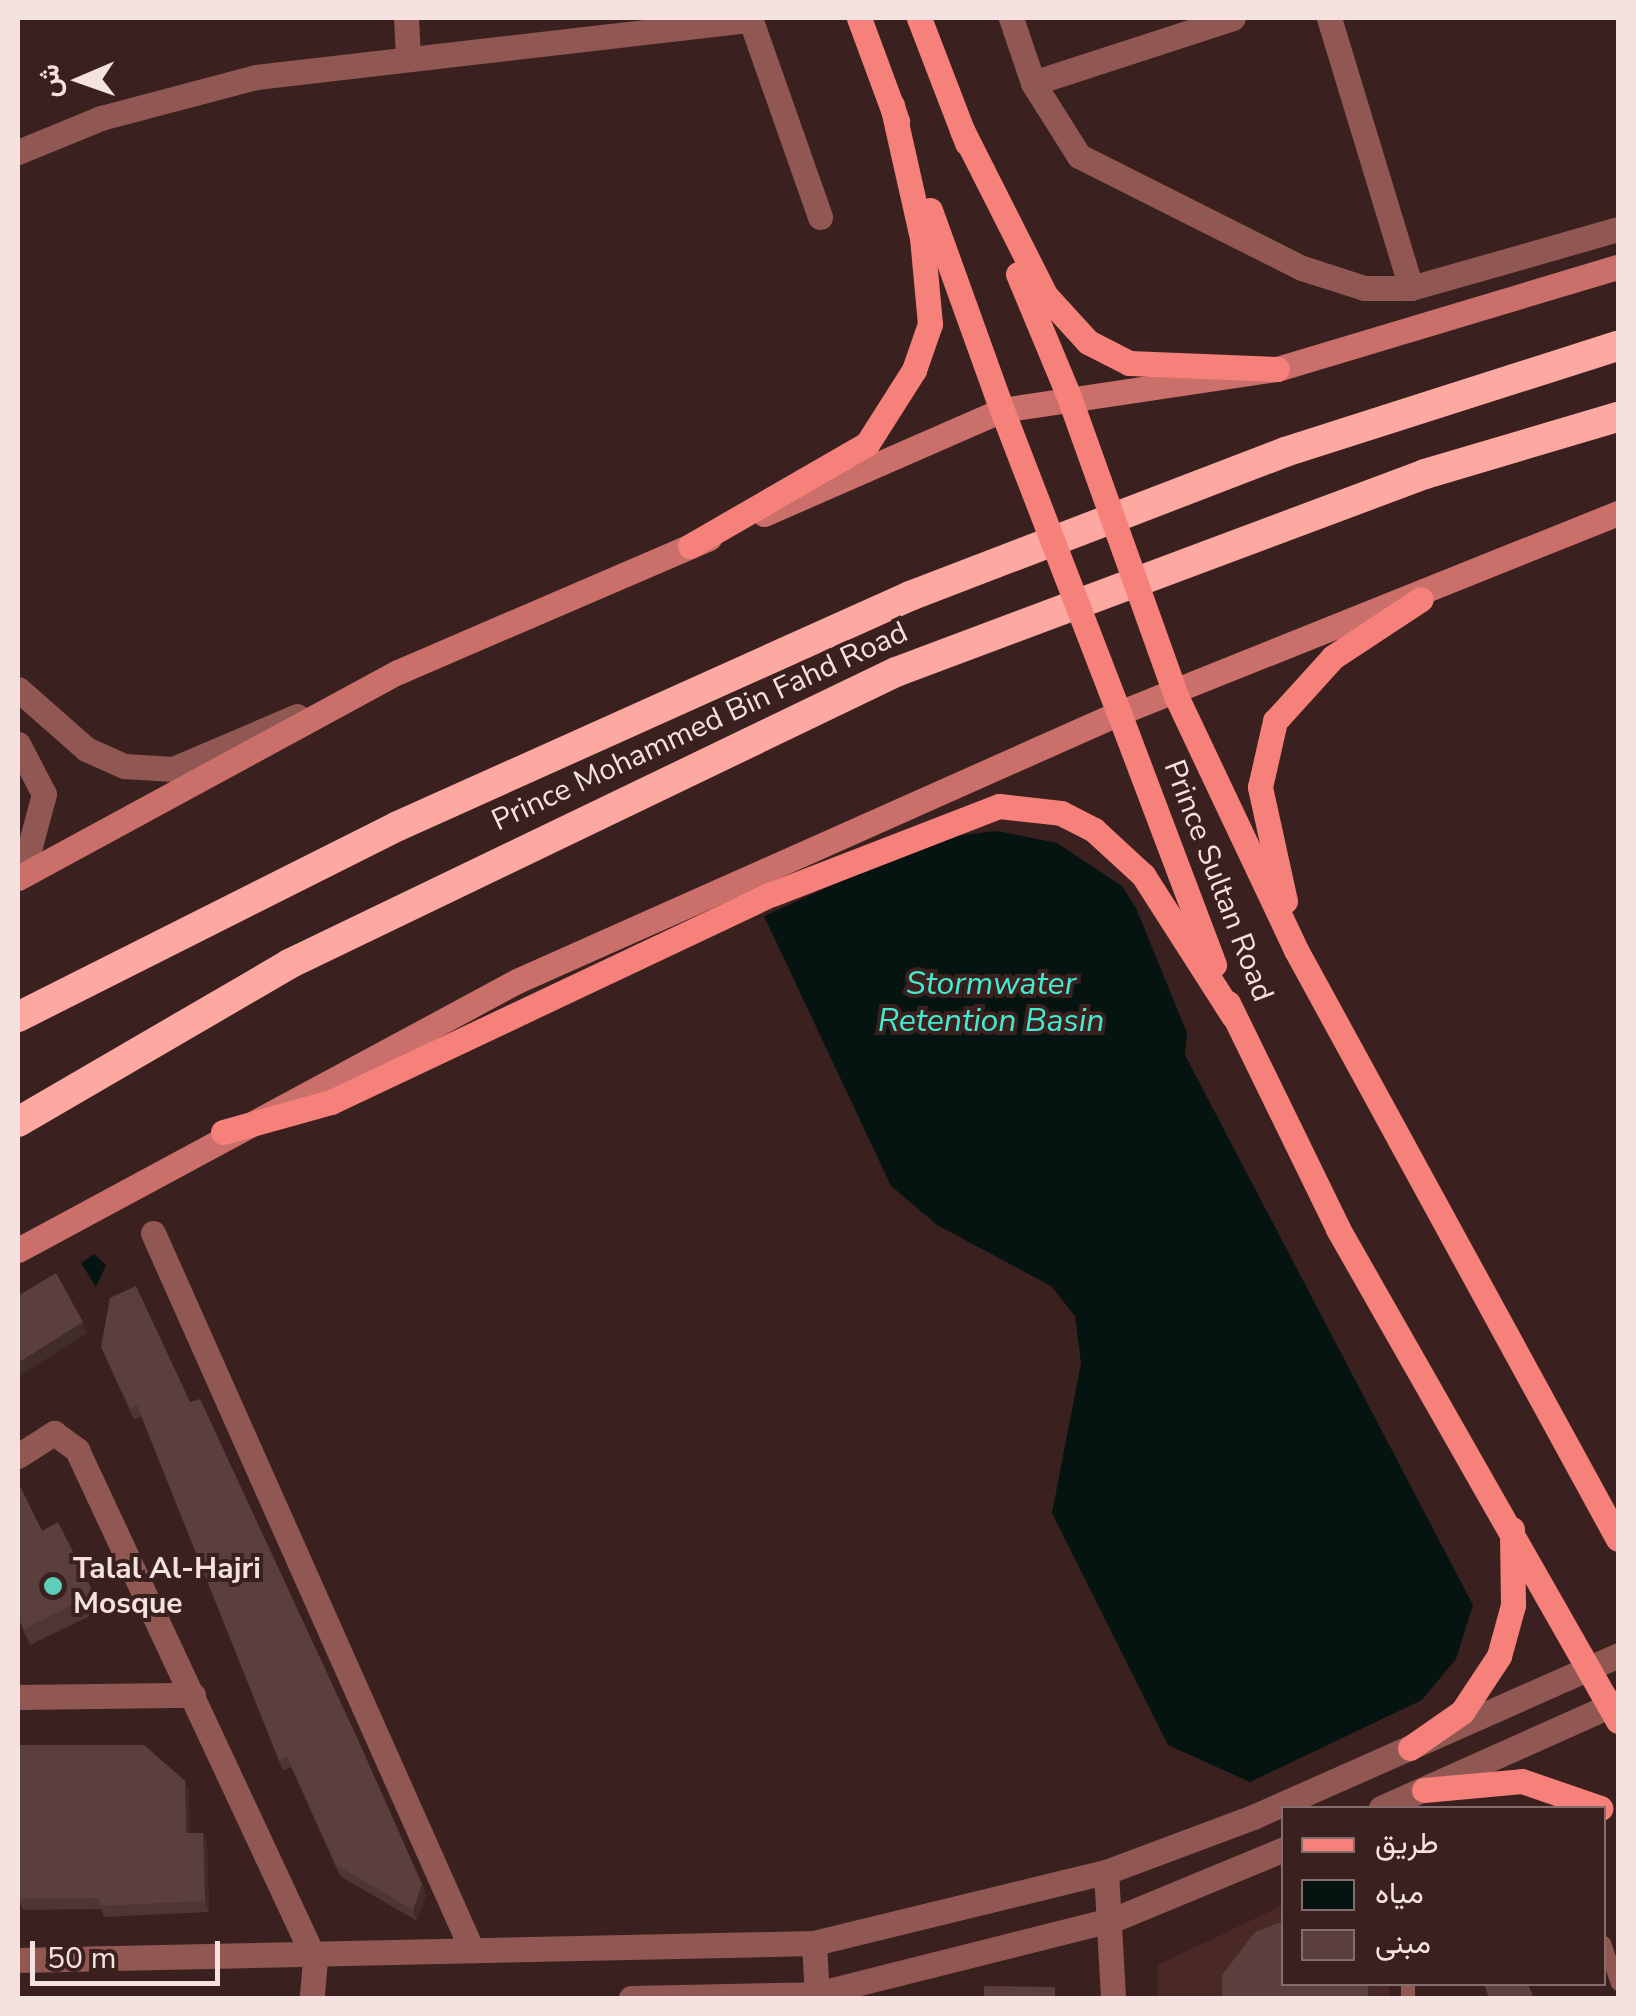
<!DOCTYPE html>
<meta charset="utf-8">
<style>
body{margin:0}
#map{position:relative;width:1636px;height:2016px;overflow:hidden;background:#3a211f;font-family:"Nunito Sans",Vazirmatn,sans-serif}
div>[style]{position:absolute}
.built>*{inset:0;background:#492826}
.water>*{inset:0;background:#051411}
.service>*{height:14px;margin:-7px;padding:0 7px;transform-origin:7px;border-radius:7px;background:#905753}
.minor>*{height:25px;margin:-12.5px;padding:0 12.5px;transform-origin:12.5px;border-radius:12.5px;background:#905753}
.tertiary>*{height:25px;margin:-12.5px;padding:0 12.5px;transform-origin:12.5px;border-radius:12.5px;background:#905753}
.secondary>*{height:25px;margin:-12.5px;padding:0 12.5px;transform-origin:12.5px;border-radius:12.5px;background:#ca6f69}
.primary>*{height:25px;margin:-12.5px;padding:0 12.5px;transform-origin:12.5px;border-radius:12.5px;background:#f6817a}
.motorway>*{height:30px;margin:-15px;padding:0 15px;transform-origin:15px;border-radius:15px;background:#fda8a1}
.primary-bridge>*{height:25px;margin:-12.5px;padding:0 12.5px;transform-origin:12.5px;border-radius:12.5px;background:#f6817a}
.wall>*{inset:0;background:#4e3634}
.shaded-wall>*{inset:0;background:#402c2b}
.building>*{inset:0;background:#5b3f3d}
.dots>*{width:28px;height:28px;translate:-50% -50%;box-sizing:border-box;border:5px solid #3a211f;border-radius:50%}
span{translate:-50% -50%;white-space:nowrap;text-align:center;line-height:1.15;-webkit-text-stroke:8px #3a211f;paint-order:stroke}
.street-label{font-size:30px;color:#f4e2e1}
.poi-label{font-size:30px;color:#f4e2e1;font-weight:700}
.left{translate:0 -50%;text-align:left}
.water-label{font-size:32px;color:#43ecd1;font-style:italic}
.frame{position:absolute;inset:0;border:20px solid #f4e2e1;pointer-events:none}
.legend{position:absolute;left:1281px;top:1806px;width:325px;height:180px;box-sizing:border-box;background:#3a211f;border:2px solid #846e6d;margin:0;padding:12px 18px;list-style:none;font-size:30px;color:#f4e2e1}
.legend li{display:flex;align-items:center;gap:20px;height:50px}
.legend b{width:50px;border:2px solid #846e6d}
.north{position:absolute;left:30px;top:30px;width:100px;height:100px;-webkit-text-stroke:8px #3a211f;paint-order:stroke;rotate:268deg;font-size:28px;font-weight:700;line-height:40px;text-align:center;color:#f4e2e1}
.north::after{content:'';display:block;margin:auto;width:35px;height:45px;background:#f4e2e1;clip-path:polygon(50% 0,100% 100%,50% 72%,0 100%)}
.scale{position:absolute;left:30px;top:1941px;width:190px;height:45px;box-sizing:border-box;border:5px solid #f4e2e1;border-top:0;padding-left:12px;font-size:30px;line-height:35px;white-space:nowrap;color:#f4e2e1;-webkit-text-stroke:8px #3a211f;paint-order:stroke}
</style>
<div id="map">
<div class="built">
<i style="clip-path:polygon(1283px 1905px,1284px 1984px,1389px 1984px,1389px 1998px,1157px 1998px,1158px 1965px)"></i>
</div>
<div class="water">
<i style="clip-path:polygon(997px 831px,1057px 843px,1122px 886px,1136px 908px,1187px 1033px,1185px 1055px,1473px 1605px,1456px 1659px,1422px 1700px,1250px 1782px,1168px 1745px,1052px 1513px,1081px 1363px,1075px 1316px,1051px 1286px,937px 1225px,891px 1186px,764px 916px,937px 838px)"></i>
<i style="clip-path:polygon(94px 1254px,106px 1265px,96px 1287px,81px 1263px)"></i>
</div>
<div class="service">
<i style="left:1604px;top:1943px;width:43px;rotate:71.1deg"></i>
<i style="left:1408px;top:1998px;width:14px;rotate:-90deg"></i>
</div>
<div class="minor">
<i style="left:406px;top:18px;width:39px;rotate:87deg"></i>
<i style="left:750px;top:18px;width:211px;rotate:70.6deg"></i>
<i style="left:1329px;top:18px;width:282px;rotate:73.1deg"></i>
<i style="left:1033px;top:83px;width:210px;rotate:-18deg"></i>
<i style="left:18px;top:152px;width:90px;rotate:-22.3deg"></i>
<i style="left:101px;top:118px;width:160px;rotate:-14.8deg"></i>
<i style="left:256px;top:77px;width:497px;rotate:-6.6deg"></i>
<i style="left:18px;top:689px;width:91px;rotate:41.4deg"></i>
<i style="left:86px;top:749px;width:42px;rotate:24.1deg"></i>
<i style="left:124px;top:766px;width:49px;rotate:3.5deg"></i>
<i style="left:173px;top:769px;width:135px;rotate:-23.1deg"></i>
<i style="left:18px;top:744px;width:56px;rotate:62.5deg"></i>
<i style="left:44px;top:794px;width:54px;rotate:105.1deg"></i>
<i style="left:30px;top:846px;width:16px;rotate:137deg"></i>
<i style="left:153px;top:1233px;width:785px;rotate:66.02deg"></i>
<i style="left:18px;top:1456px;width:43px;rotate:-32.6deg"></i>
<i style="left:54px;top:1433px;width:29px;rotate:36deg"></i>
<i style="left:77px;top:1450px;width:563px;rotate:64.98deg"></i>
<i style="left:315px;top:1960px;width:38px;rotate:95deg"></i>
<i style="left:18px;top:1697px;width:175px;rotate:-0.7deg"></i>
<i style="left:1106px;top:1872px;width:126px;rotate:86.8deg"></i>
<i style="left:814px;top:1943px;width:55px;rotate:86.9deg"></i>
</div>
<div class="tertiary">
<i style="left:1011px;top:18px;width:69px;rotate:71.3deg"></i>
<i style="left:1033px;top:83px;width:86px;rotate:57.8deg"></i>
<i style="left:1079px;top:156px;width:250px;rotate:26.7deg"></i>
<i style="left:1302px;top:268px;width:65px;rotate:17.9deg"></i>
<i style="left:1364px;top:288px;width:47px"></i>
<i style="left:1411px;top:288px;width:215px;rotate:-15.9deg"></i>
<i style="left:1381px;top:1808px;width:260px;rotate:-24.1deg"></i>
<i style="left:18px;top:1960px;width:796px;rotate:-1.22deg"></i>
<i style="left:814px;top:1943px;width:301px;rotate:-13.7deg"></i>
<i style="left:1106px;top:1872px;width:157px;rotate:-20.5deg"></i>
<i style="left:1253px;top:1817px;width:399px;rotate:-23.9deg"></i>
<i style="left:631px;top:1998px;width:185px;rotate:-1.2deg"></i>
<i style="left:816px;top:1994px;width:308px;rotate:-14.1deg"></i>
<i style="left:1115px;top:1919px;width:183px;rotate:-22.5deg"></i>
</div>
<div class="secondary">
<i style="left:764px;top:514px;width:260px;rotate:-23.6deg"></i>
<i style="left:1002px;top:410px;width:278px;rotate:-8.5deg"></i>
<i style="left:1277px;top:369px;width:356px;rotate:-16.7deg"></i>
<i style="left:18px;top:878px;width:432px;rotate:-28.5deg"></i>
<i style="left:398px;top:672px;width:339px;rotate:-23.3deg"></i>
<i style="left:18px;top:1250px;width:567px;rotate:-28.33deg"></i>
<i style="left:517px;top:981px;width:659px;rotate:-24deg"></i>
<i style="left:1119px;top:713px;width:538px;rotate:-21.84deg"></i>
</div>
<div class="primary">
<i style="left:859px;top:18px;width:110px;rotate:69.7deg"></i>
<i style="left:919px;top:18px;width:134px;rotate:69deg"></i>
<i style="left:962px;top:130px;width:186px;rotate:63.2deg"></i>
<i style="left:1046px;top:296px;width:62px;rotate:47.6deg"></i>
<i style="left:1088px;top:342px;width:46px;rotate:27.1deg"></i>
<i style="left:1129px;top:363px;width:148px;rotate:2.3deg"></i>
<i style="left:930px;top:210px;width:213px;rotate:70.2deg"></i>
<i style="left:1018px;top:274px;width:130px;rotate:67.4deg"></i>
<i style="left:690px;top:546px;width:204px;rotate:-30deg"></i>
<i style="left:867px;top:444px;width:88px;rotate:-57.6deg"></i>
<i style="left:914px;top:370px;width:49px;rotate:-70.8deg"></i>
<i style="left:930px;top:324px;width:86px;rotate:-95.3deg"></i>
<i style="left:922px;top:238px;width:136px;rotate:-102.7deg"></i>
<i style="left:1176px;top:696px;width:281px;rotate:64.7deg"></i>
<i style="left:1296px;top:950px;width:671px;rotate:61.34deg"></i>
<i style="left:1119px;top:713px;width:269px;rotate:69.3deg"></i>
<i style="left:1285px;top:901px;width:117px;rotate:-102.4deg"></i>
<i style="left:1260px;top:787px;width:68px;rotate:-77.2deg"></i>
<i style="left:1275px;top:721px;width:86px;rotate:-47.8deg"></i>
<i style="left:1333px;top:657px;width:105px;rotate:-33.4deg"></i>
<i style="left:1228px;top:1003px;width:251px;rotate:64deg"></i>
<i style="left:1338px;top:1229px;width:566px;rotate:60.36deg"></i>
<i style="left:223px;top:1132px;width:112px;rotate:-15.5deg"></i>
<i style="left:331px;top:1102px;width:488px;rotate:-25.3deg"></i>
<i style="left:772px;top:894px;width:243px;rotate:-21.2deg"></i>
<i style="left:999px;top:806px;width:62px;rotate:6.4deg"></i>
<i style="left:1061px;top:813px;width:37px;rotate:27deg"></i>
<i style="left:1094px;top:830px;width:67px;rotate:42.6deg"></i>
<i style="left:1143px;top:875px;width:167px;rotate:57.4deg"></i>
<i style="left:1410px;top:1748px;width:63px;rotate:-34.7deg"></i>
<i style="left:1462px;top:1712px;width:67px;rotate:-56.5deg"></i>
<i style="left:1499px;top:1656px;width:53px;rotate:-74.6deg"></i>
<i style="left:1513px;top:1605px;width:76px;rotate:-90.8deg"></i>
<i style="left:1424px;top:1790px;width:98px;rotate:-5.2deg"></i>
<i style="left:1522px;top:1781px;width:83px;rotate:19.1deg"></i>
</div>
<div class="motorway">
<i style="left:18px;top:1017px;width:425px;rotate:-26.7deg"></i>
<i style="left:398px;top:826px;width:561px;rotate:-24.19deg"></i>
<i style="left:910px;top:596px;width:402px;rotate:-21deg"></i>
<i style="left:1285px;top:452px;width:349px;rotate:-17.7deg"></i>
<i style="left:18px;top:1122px;width:314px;rotate:-30.2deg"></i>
<i style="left:289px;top:964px;width:674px;rotate:-25.69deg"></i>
<i style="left:896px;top:672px;width:565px;rotate:-20.52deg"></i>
<i style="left:1425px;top:474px;width:201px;rotate:-16.5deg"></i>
</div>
<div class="primary-bridge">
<i style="left:1068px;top:394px;width:321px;rotate:70.3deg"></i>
<i style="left:1002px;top:410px;width:325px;rotate:68.9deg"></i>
</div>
<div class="wall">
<i style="clip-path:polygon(101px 1347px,190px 1402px,422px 1884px,426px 1895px,417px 1921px,340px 1876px,291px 1767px,283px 1771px,141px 1416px,134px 1420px)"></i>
<i style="clip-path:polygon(18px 1487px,42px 1531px,94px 1594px,100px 1611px,30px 1645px,18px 1619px)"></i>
<i style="clip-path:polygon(18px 1745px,185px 1781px,189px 1792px,189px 1833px,203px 1833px,207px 1844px,209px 1912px,104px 1917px,101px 1909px,23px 1910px,20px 1902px,18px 1902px)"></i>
</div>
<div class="shaded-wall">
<i style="clip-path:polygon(83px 1322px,87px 1333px,18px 1377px,18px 1363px)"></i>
<i style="clip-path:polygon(185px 1781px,189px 1792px,190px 1844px,186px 1833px)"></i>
<i style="clip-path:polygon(203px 1833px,207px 1844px,209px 1912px,205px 1901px)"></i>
<i style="clip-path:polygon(422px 1884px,426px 1895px,417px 1921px,413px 1910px)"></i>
<i style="clip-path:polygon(1368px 1984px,1373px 1984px,1374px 1998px,1368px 1998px)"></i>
</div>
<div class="building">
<i style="clip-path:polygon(56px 1273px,83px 1322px,18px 1363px,18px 1296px)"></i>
<i style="clip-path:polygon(136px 1286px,190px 1402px,200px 1399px,359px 1742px,422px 1884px,413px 1910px,336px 1865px,287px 1756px,279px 1760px,137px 1405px,130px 1408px,101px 1347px,110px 1298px)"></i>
<i style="clip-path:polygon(20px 1486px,42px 1531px,58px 1522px,94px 1594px,24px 1629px,18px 1615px,18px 1487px)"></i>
<i style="clip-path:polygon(18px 1745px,144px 1745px,185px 1781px,186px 1833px,203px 1833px,205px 1901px,100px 1906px,99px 1898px,19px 1899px)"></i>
<i style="clip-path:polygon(1284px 1886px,1284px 1984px,1368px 1984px,1368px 1998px,1222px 1998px,1222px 1975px,1255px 1932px,1281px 1922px,1281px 1887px)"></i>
<i style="clip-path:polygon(1484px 1984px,1528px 1984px,1534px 1998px,1489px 1998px)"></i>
<i style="clip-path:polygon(984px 1986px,1055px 1987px,1055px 1998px,984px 1998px)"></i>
</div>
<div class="dots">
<i style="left:53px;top:1586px;background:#5cceba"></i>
</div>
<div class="street-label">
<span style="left:700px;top:727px;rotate:-25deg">Prince Mohammed Bin Fahd Road</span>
<span style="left:1218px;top:881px;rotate:69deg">Prince Sultan Road</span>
</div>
<div class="poi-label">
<span class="left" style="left:73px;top:1586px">Talal Al-Hajri<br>Mosque</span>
</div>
<div class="water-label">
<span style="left:991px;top:1003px">Stormwater<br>Retention Basin</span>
</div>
<div class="frame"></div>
<ul class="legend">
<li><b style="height:12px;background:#f6817a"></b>طريق</li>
<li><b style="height:28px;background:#051411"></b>مياه</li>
<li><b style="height:28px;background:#5b3f3d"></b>مبنى</li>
</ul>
<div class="north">ش</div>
<div class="scale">50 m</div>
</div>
